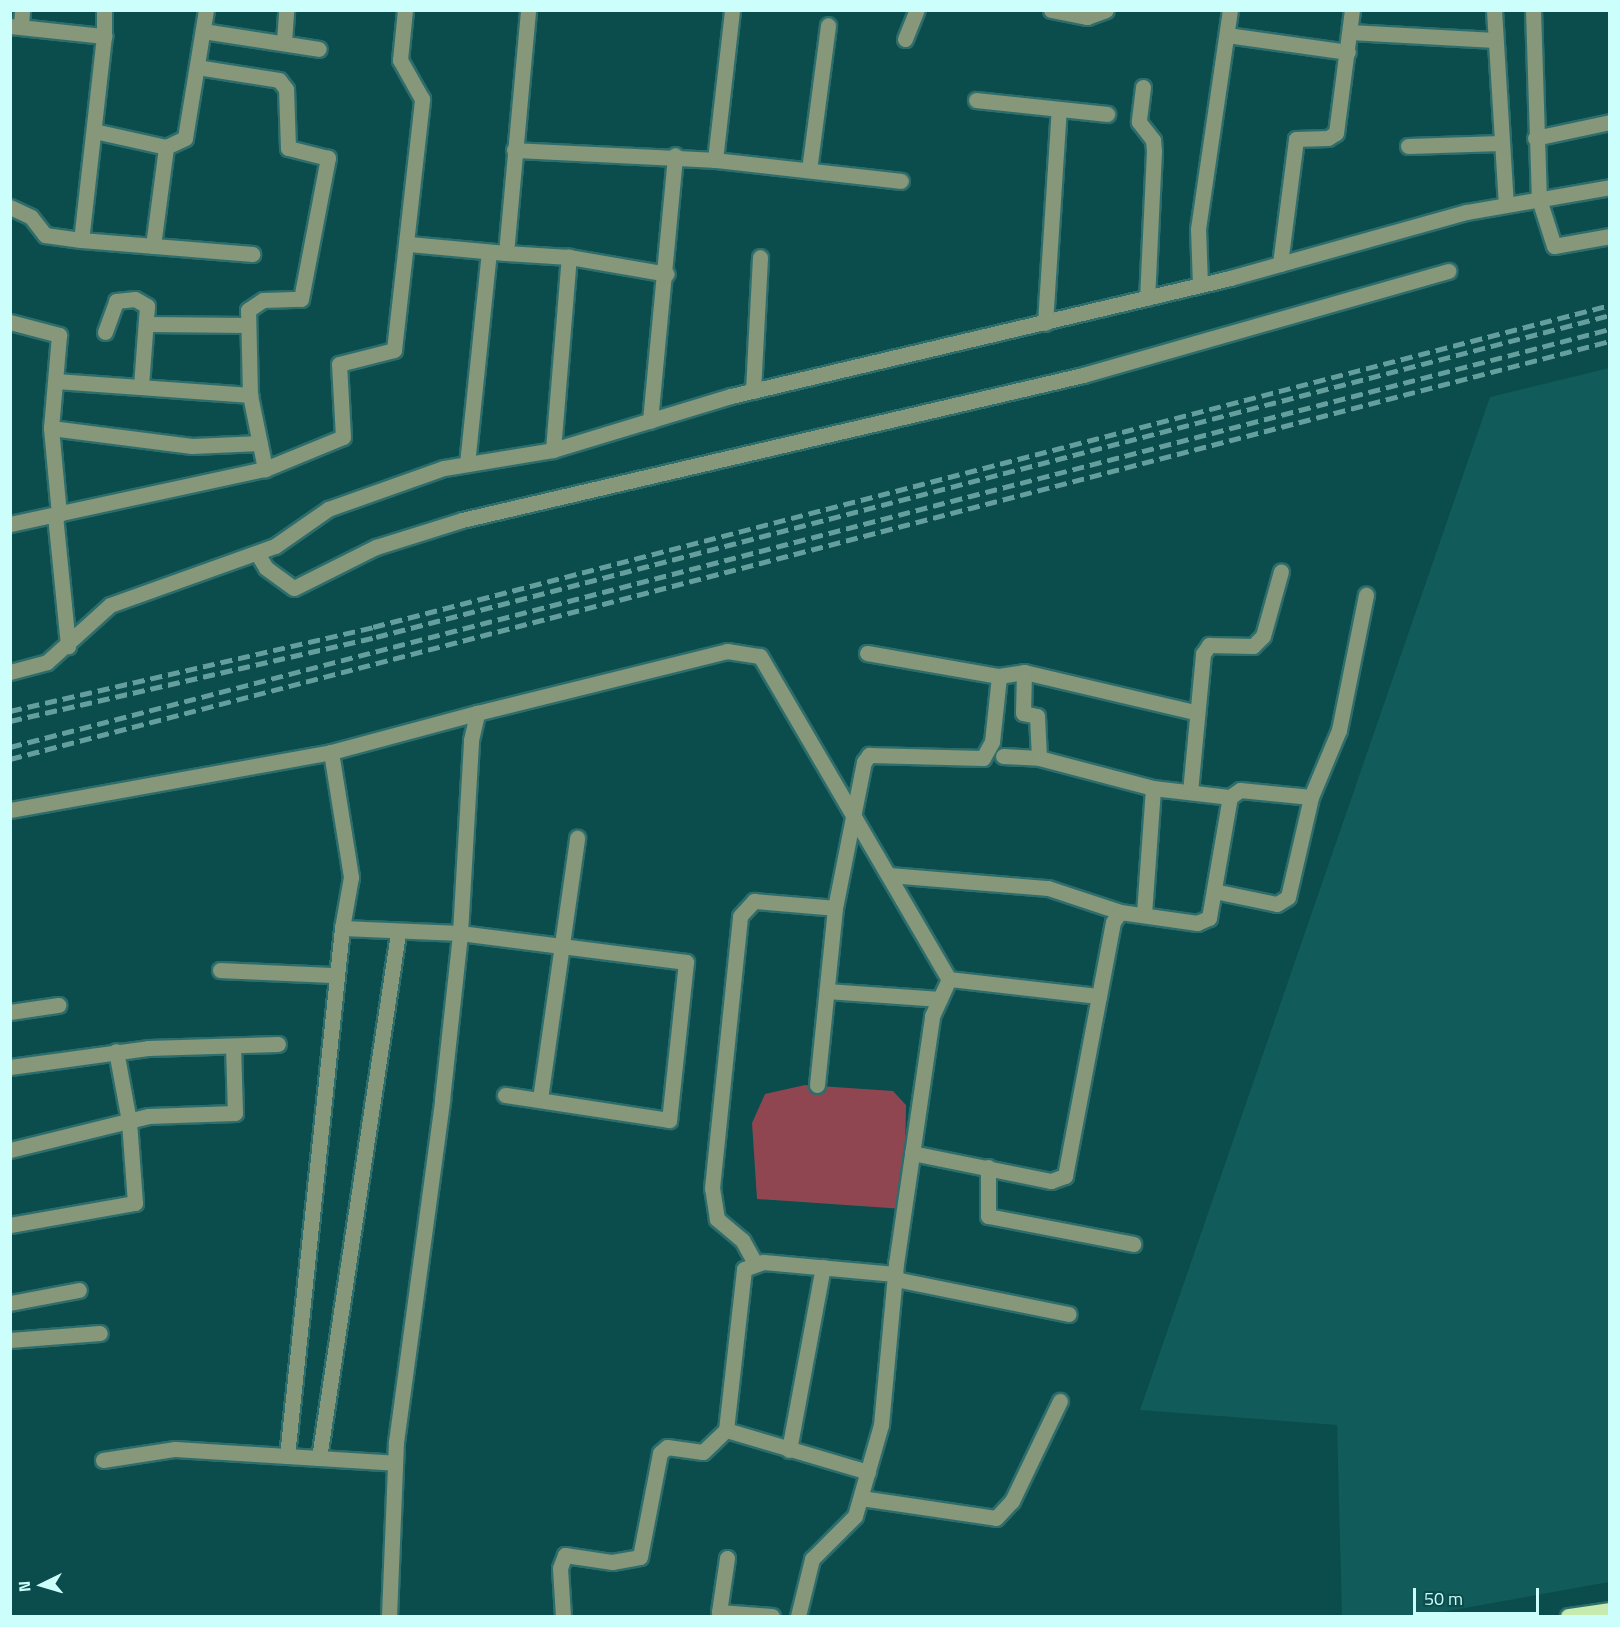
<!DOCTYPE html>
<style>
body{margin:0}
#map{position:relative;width:1620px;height:1627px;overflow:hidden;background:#0a4d4c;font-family:"Titillium Web",sans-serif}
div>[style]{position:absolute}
.built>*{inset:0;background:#115b5a}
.green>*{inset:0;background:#8f4650}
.roads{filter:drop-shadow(2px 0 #2d6d6c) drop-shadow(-2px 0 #2d6d6c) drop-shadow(0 2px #2d6d6c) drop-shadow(0 -2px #2d6d6c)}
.minor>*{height:15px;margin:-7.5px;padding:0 7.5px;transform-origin:7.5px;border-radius:7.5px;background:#86977a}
.major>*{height:15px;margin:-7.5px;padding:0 7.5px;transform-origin:7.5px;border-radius:7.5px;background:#c7eaae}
.rail>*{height:4.5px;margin-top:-2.25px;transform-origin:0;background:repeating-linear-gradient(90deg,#649f9d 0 12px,transparent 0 18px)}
span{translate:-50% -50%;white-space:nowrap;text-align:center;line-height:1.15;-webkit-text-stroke:4.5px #0a4d4c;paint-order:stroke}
.frame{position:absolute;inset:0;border:12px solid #ccfefc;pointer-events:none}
.north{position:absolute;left:12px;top:1555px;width:60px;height:60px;-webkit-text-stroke:4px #0a4d4c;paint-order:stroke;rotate:265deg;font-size:16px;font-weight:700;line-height:24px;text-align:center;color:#ccfefc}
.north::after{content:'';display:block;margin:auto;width:21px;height:27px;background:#ccfefc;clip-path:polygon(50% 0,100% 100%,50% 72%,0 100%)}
.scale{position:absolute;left:1413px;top:1588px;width:126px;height:27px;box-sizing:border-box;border:3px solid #ccfefc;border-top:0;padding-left:8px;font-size:18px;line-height:21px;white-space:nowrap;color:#ccfefc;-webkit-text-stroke:4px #0a4d4c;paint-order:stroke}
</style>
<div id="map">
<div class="built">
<i style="clip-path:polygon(1609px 368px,1609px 1582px,1420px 1616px,1342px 1616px,1337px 1425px,1140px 1410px,1490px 397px)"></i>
</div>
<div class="green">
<i style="clip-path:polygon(805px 1085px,893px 1091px,906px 1105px,904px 1209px,757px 1199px,752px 1123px,765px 1094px)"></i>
</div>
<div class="roads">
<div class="minor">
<i style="left:1051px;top:10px;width:37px;rotate:11deg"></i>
<i style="left:1087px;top:17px;width:20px;rotate:-20deg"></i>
<i style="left:1494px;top:10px;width:195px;rotate:86.5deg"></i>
<i style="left:1533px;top:10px;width:189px;rotate:88.2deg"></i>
<i style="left:1539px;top:199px;width:49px;rotate:72.3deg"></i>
<i style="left:1554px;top:246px;width:57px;rotate:-10.1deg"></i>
<i style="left:10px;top:26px;width:95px;rotate:6.1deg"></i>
<i style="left:104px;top:36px;width:26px;rotate:-90deg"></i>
<i style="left:21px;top:26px;width:16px;rotate:-86deg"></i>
<i style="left:203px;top:31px;width:117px;rotate:8.8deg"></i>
<i style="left:1350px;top:32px;width:145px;rotate:3.2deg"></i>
<i style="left:1227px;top:35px;width:122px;rotate:8deg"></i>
<i style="left:104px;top:36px;width:205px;rotate:96.4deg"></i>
<i style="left:81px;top:240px;width:172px;rotate:4.7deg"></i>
<i style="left:905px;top:39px;width:31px;rotate:-68deg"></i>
<i style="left:284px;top:42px;width:32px;rotate:-86deg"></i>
<i style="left:1143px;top:87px;width:35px;rotate:97deg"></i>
<i style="left:1139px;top:122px;width:23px;rotate:52deg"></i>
<i style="left:1153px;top:140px;width:11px;rotate:85deg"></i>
<i style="left:1154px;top:151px;width:147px;rotate:92.7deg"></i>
<i style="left:976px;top:100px;width:132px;rotate:6.1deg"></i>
<i style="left:94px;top:131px;width:74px;rotate:12.5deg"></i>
<i style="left:166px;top:147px;width:21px;rotate:-25deg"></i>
<i style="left:185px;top:138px;width:130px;rotate:-80.7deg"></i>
<i style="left:1535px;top:138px;width:77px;rotate:-12deg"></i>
<i style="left:1408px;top:146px;width:93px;rotate:-1.8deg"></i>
<i style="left:514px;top:150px;width:201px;rotate:2.8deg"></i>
<i style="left:715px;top:160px;width:151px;rotate:-83.5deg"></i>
<i style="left:715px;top:160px;width:187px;rotate:6.4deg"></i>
<i style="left:809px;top:170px;width:146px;rotate:-82.5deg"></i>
<i style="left:10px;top:207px;width:23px;rotate:25deg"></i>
<i style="left:31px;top:217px;width:23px;rotate:52deg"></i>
<i style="left:45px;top:235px;width:36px;rotate:8deg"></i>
<i style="left:409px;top:244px;width:97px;rotate:5.3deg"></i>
<i style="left:506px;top:253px;width:244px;rotate:-84.8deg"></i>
<i style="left:153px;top:246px;width:100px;rotate:-82.5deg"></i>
<i style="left:506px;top:253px;width:63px;rotate:3.6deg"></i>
<i style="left:569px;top:257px;width:99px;rotate:9.8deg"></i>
<i style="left:1280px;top:264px;width:126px;rotate:-82.7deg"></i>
<i style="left:1296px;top:139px;width:32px;rotate:-2deg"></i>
<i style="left:1328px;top:138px;width:9px;rotate:-32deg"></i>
<i style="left:1336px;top:133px;width:124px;rotate:-82.6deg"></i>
<i style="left:1200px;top:285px;width:56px;rotate:-92deg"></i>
<i style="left:1198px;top:229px;width:221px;rotate:-81.7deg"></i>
<i style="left:10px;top:322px;width:51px;rotate:14.9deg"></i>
<i style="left:59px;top:335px;width:93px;rotate:94.9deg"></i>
<i style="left:51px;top:428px;width:87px;rotate:84.7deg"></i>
<i style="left:1045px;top:323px;width:214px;rotate:-86.3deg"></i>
<i style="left:148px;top:324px;width:100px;rotate:0.6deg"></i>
<i style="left:105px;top:332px;width:33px;rotate:-70deg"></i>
<i style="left:116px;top:301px;width:19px;rotate:-6deg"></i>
<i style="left:135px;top:299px;width:14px;rotate:30deg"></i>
<i style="left:147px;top:306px;width:79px;rotate:94.3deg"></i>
<i style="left:56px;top:381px;width:195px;rotate:4.1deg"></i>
<i style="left:250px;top:395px;width:85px;rotate:-91.3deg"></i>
<i style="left:248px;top:310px;width:18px;rotate:-34deg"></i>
<i style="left:263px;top:300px;width:38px;rotate:-2deg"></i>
<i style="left:301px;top:299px;width:144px;rotate:-79.2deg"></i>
<i style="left:328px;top:158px;width:41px;rotate:-166deg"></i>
<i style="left:288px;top:148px;width:59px;rotate:-91.9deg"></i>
<i style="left:286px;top:89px;width:11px;rotate:-128deg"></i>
<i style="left:279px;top:80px;width:83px;rotate:-171deg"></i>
<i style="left:753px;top:391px;width:134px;rotate:-87deg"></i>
<i style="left:250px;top:395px;width:76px;rotate:78.5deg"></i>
<i style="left:650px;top:421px;width:267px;rotate:-84.6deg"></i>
<i style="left:51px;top:428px;width:142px;rotate:7.3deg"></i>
<i style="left:192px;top:446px;width:68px;rotate:-2.5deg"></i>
<i style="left:553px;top:450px;width:194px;rotate:-85.3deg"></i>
<i style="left:467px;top:464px;width:213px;rotate:-84.1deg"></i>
<i style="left:55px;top:515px;width:132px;rotate:84.3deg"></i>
<i style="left:10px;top:524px;width:261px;rotate:-12.2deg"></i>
<i style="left:265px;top:469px;width:84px;rotate:-22.3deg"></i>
<i style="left:343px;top:437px;width:73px;rotate:-93.1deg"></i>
<i style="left:339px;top:364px;width:57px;rotate:-14.3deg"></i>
<i style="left:394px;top:350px;width:253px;rotate:-83.6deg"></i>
<i style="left:422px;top:99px;width:45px;rotate:-119.4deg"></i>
<i style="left:400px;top:60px;width:50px;rotate:-84.3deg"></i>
<i style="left:257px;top:553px;width:17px;rotate:59deg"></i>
<i style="left:266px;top:568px;width:34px;rotate:36deg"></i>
<i style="left:294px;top:588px;width:92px;rotate:-26.6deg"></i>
<i style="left:376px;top:547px;width:90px;rotate:-17.4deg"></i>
<i style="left:462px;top:520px;width:638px;rotate:-13.14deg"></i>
<i style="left:1083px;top:375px;width:380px;rotate:-15.9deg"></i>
<i style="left:867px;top:653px;width:134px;rotate:9.9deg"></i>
<i style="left:999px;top:676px;width:25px;rotate:-9deg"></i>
<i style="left:1024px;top:672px;width:176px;rotate:13.2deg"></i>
<i style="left:10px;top:672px;width:38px;rotate:-15deg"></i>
<i style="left:47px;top:662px;width:85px;rotate:-42.1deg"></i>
<i style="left:110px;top:605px;width:175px;rotate:-19.7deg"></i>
<i style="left:275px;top:546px;width:65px;rotate:-34.9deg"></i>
<i style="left:328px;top:509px;width:123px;rotate:-19.5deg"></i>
<i style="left:444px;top:468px;width:110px;rotate:-9.4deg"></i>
<i style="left:553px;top:450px;width:186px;rotate:-16.9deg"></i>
<i style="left:731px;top:396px;width:513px;rotate:-13.3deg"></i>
<i style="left:1230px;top:278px;width:245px;rotate:-15.6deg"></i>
<i style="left:1466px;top:212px;width:146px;rotate:-9.8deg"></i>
<i style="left:331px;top:752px;width:127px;rotate:80.9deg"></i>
<i style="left:351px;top:877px;width:52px;rotate:100deg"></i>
<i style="left:1003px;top:756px;width:36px;rotate:3deg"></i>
<i style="left:1039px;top:758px;width:42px;rotate:-92.7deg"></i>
<i style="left:1037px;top:716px;width:14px;rotate:-168deg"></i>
<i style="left:1023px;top:713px;width:41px;rotate:-88.6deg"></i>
<i style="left:1039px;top:758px;width:118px;rotate:14.7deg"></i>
<i style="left:1153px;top:788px;width:78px;rotate:6.7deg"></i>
<i style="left:1190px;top:792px;width:139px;rotate:-84.6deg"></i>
<i style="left:1203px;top:654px;width:11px;rotate:-56deg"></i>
<i style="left:1209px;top:645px;width:44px;rotate:1.3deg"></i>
<i style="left:1253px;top:646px;width:14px;rotate:-45deg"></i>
<i style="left:1263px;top:636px;width:67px;rotate:-74.5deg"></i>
<i style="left:10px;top:810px;width:326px;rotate:-10.2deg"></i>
<i style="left:331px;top:752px;width:151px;rotate:-15deg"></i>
<i style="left:889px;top:875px;width:160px;rotate:4.7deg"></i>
<i style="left:1048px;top:888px;width:76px;rotate:18.4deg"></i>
<i style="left:1214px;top:891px;width:64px;rotate:11.7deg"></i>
<i style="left:1277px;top:904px;width:13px;rotate:-32deg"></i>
<i style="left:1288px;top:897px;width:103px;rotate:-77deg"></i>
<i style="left:1311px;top:797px;width:73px;rotate:-67.3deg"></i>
<i style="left:1339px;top:730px;width:138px;rotate:-78.7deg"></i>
<i style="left:1144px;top:914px;width:126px;rotate:-85.9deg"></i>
<i style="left:220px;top:970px;width:116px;rotate:2.5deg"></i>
<i style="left:827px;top:991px;width:113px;rotate:4deg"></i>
<i style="left:10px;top:1012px;width:49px;rotate:-8.3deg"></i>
<i style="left:10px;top:1067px;width:139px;rotate:-7.8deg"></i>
<i style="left:148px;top:1048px;width:130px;rotate:-1.8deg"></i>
<i style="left:817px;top:1085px;width:178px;rotate:-84.2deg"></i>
<i style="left:835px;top:908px;width:149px;rotate:-78.8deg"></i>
<i style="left:864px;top:762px;width:9px;rotate:-54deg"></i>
<i style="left:869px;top:755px;width:114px;rotate:1.5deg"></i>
<i style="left:983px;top:758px;width:18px;rotate:-61deg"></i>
<i style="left:992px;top:742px;width:66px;rotate:-83.9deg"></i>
<i style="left:540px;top:1099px;width:264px;rotate:-81.9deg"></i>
<i style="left:10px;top:1150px;width:142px;rotate:-13.8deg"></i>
<i style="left:148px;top:1116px;width:87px;rotate:-2deg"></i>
<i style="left:235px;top:1113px;width:67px;rotate:-91.7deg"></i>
<i style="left:912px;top:1153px;width:142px;rotate:11.4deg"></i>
<i style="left:1051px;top:1181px;width:15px;rotate:-20deg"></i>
<i style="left:1065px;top:1176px;width:258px;rotate:-79.3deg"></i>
<i style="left:1113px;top:922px;width:12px;rotate:-55deg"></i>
<i style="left:1120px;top:912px;width:78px;rotate:8.1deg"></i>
<i style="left:1197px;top:923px;width:13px;rotate:-23deg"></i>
<i style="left:1209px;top:918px;width:123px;rotate:-80.2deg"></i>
<i style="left:1230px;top:797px;width:12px;rotate:-35deg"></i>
<i style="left:1240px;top:790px;width:71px;rotate:5.6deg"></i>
<i style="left:988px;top:1167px;width:49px;rotate:90deg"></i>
<i style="left:988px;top:1216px;width:148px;rotate:10.9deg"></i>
<i style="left:10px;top:1225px;width:127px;rotate:-10deg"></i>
<i style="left:135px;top:1203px;width:82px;rotate:-94.2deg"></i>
<i style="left:129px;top:1121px;width:71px;rotate:-100.5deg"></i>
<i style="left:755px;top:1263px;width:26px;rotate:-119deg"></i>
<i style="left:742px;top:1240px;width:33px;rotate:-140deg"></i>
<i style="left:717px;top:1219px;width:31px;rotate:-99deg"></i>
<i style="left:712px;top:1188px;width:273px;rotate:-84.1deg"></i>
<i style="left:740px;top:916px;width:21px;rotate:-47deg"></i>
<i style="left:754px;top:901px;width:81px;rotate:4.9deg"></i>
<i style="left:895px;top:1279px;width:177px;rotate:11.4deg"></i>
<i style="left:10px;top:1303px;width:70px;rotate:-10.7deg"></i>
<i style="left:10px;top:1340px;width:90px;rotate:-4.4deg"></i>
<i style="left:789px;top:1450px;width:186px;rotate:-79.5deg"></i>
<i style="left:287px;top:1456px;width:531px;rotate:-84.05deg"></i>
<i style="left:342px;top:928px;width:118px;rotate:2.4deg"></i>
<i style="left:460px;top:933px;width:228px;rotate:7.3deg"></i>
<i style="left:686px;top:962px;width:159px;rotate:96.1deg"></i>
<i style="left:669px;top:1120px;width:166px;rotate:-171.3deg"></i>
<i style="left:319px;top:1458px;width:531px;rotate:-81.44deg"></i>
<i style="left:103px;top:1460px;width:73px;rotate:-8.7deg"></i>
<i style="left:175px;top:1449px;width:220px;rotate:3.6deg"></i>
<i style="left:868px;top:1472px;width:148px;rotate:-163.5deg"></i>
<i style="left:726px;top:1430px;width:162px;rotate:-83.6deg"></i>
<i style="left:744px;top:1269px;width:20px;rotate:-20deg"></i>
<i style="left:763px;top:1262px;width:133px;rotate:5.2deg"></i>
<i style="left:861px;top:1498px;width:136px;rotate:8.4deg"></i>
<i style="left:996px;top:1518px;width:23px;rotate:-47deg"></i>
<i style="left:1012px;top:1501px;width:111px;rotate:-64.4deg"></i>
<i style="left:727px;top:1558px;width:55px;rotate:98.4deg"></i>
<i style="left:719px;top:1612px;width:53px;rotate:4.3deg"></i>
<i style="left:389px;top:1616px;width:174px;rotate:-87.7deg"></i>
<i style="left:396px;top:1442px;width:345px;rotate:-82.3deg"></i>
<i style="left:442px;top:1100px;width:168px;rotate:-83.8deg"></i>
<i style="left:460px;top:933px;width:193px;rotate:-86.7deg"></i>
<i style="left:471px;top:740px;width:28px;rotate:-77deg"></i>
<i style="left:477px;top:713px;width:258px;rotate:-13.9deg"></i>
<i style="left:727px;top:651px;width:33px;rotate:9deg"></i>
<i style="left:760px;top:656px;width:374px;rotate:59.7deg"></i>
<i style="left:563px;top:1616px;width:48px;rotate:-93.6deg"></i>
<i style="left:560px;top:1568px;width:14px;rotate:-69deg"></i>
<i style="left:565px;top:1555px;width:48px;rotate:8.5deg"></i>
<i style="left:612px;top:1562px;width:28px;rotate:-10deg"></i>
<i style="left:640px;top:1557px;width:106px;rotate:-79.1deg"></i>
<i style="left:660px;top:1453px;width:9px;rotate:-41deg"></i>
<i style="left:667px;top:1447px;width:36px;rotate:8deg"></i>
<i style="left:703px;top:1452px;width:32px;rotate:-44deg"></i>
<i style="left:798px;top:1616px;width:59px;rotate:-76.2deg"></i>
<i style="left:812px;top:1559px;width:61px;rotate:-45deg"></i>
<i style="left:855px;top:1516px;width:95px;rotate:-74.1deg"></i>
<i style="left:881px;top:1425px;width:162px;rotate:-84.7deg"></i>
<i style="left:896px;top:1264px;width:251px;rotate:-81.7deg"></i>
<i style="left:932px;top:1016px;width:41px;rotate:-65.3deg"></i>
<i style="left:949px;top:979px;width:151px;rotate:6.5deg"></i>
</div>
<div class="major">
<i style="left:1568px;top:1616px;width:42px;rotate:-8.1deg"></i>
</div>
</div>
<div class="rail">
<i style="left:10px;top:711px;width:373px;rotate:-13deg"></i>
<i style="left:373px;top:627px;width:1278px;rotate:-14.59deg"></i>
<i style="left:10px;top:721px;width:376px;rotate:-12.9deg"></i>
<i style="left:376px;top:637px;width:1275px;rotate:-14.62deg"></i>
<i style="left:10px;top:747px;width:1654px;rotate:-14.64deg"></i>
<i style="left:10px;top:759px;width:1654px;rotate:-14.64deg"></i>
</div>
<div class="frame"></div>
<div class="north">N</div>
<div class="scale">50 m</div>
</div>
